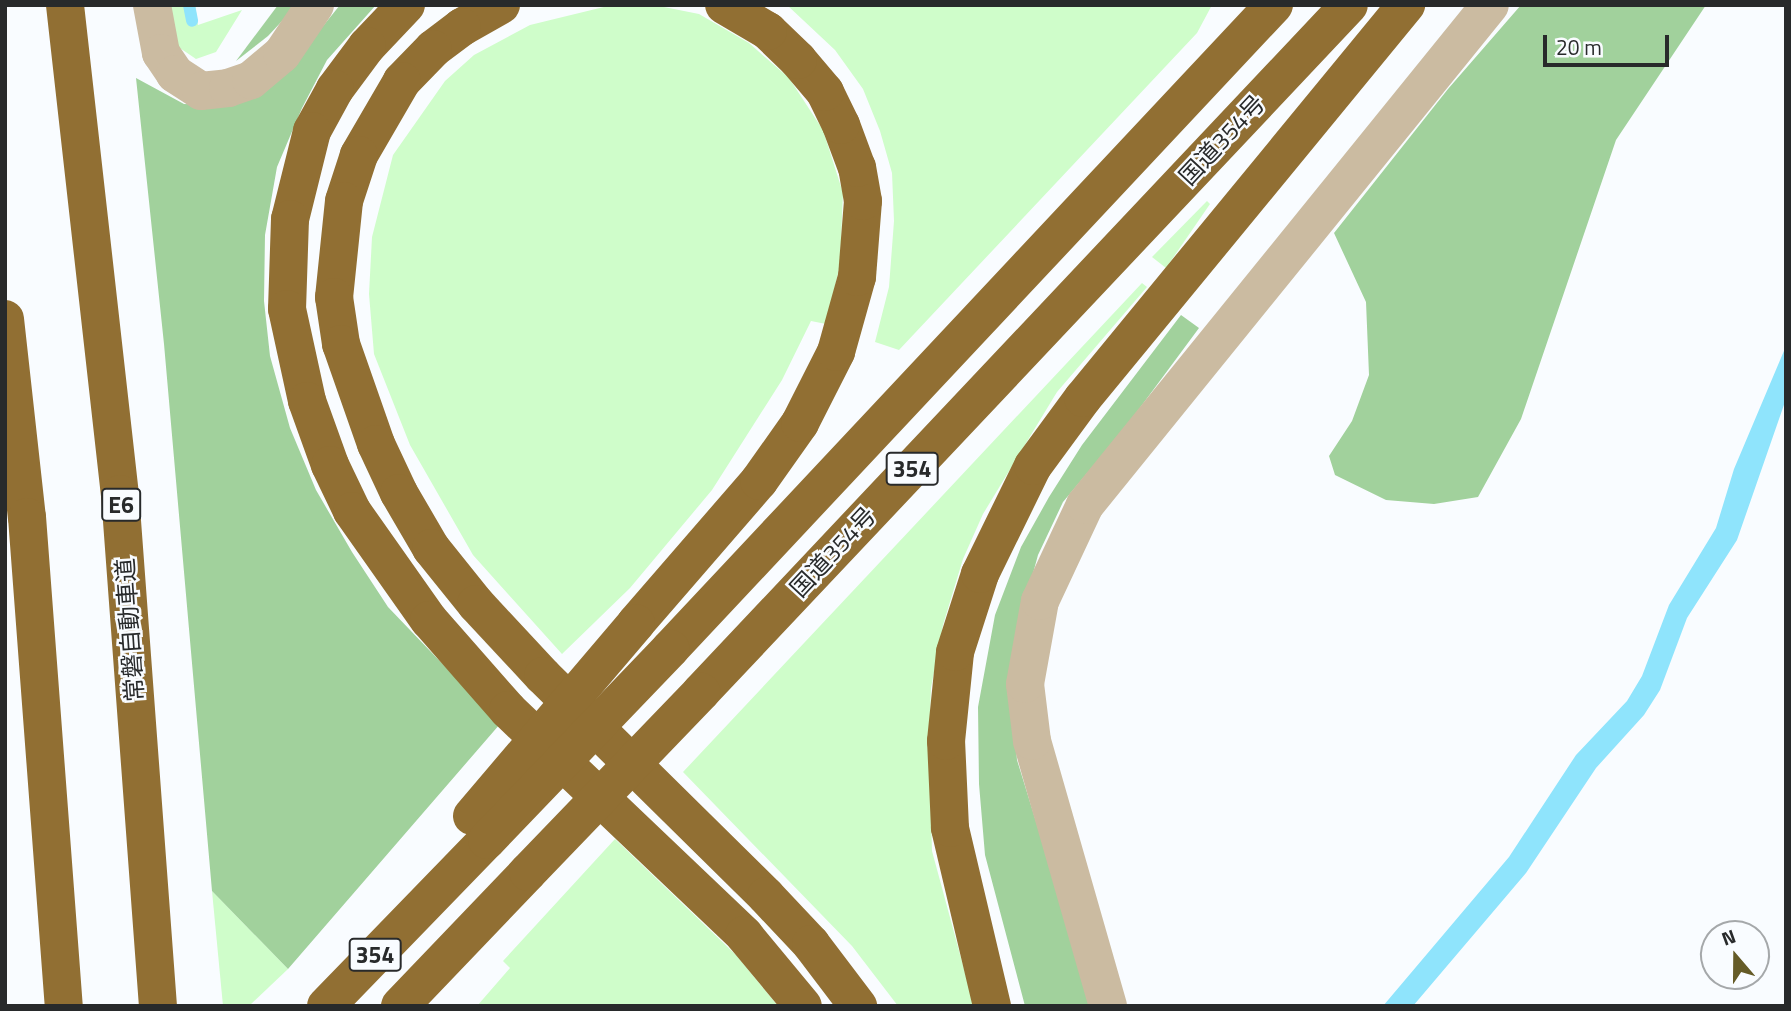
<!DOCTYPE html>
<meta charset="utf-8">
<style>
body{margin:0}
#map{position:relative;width:1791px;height:1011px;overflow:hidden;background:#f9fcff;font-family:"Titillium Web","Noto Sans JP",sans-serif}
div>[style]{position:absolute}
.green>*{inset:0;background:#cffdca}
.forest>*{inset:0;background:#a1d19c}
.water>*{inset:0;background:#8fe4fc}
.stream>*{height:12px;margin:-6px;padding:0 6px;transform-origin:6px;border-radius:6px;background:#8fe4fc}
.street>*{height:38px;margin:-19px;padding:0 19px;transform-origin:19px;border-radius:19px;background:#cbbba1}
.highway>*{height:38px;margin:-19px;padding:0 19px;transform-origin:19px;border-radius:19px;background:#916f33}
.highway-bridge>*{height:38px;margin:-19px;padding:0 19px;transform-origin:19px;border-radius:19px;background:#916f33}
span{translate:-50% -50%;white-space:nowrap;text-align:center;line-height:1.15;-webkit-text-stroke:5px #f9fcff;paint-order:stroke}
.shield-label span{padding:2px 5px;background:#f9fcff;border:2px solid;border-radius:5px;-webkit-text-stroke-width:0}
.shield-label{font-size:23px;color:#282a2b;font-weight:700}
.street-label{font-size:24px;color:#282a2b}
.frame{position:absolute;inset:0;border:7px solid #282a2b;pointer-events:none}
.north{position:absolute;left:1700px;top:920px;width:70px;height:70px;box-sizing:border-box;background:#f9fcff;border:2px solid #a5a8aa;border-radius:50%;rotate:340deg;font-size:19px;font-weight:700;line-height:28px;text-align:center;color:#282a2b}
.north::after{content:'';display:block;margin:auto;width:24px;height:32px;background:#655b27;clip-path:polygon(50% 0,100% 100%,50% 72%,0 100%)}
.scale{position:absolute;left:1543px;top:35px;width:126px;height:32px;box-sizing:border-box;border:4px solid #282a2b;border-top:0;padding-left:9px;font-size:21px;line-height:24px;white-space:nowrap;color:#282a2b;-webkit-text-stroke:5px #f9fcff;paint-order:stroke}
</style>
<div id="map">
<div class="green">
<i style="clip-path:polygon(169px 5px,195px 5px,198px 25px,242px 10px,216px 52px,196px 59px,174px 44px)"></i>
<i style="clip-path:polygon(612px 5px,654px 5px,699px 14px,749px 43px,789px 78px,823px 130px,843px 193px,840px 265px,826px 324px,811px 321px,782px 380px,712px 490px,630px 588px,562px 654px,473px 555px,410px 445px,374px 354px,369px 294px,372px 237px,393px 155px,445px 81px,474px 55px,530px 25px)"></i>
<i style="clip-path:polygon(787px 5px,1212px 5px,1197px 33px,899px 350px,875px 342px,889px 287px,894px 221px,892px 173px,880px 131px,863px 89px,835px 50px)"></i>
<i style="clip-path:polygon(1207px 201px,1210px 204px,1166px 268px,1152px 257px)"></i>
<i style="clip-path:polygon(1142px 283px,1147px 287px,1057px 392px,983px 514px,963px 559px,943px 625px,931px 688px,929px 746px,932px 851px,974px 1006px,898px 1006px,852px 946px,683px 772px)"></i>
<i style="clip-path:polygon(615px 839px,736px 955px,778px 1006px,477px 1006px,510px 968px,503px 961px)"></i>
<i style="clip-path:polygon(212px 891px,288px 969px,249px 1006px,223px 1006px)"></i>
</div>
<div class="forest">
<i style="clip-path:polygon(278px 5px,297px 5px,268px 36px,236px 61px)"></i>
<i style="clip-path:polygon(340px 5px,376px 5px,327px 60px,302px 108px,277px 167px,265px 235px,264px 301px,270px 356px,290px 428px,316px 490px,352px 552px,388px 607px,500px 724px,288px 969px,212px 891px,164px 344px,136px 78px,184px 104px,218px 105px,282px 77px)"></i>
<i style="clip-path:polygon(1521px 5px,1706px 5px,1616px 140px,1521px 419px,1478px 497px,1434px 504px,1386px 500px,1335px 475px,1329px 456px,1352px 421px,1369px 375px,1366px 302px,1334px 233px,1448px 89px)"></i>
<i style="clip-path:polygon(1181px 315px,1199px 328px,1125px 428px,1063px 502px,1038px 555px,1023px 610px,1010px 676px,1017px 760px,1093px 1006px,1025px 1006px,985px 855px,979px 784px,978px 707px,995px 615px,1021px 547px,1049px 497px,1082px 445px)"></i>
</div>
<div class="water">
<i style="clip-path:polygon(1786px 346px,1786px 399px,1737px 540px,1687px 618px,1660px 690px,1644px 715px,1596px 768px,1526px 873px,1413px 1006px,1383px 1006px,1509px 857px,1576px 755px,1627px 701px,1642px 676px,1669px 605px,1716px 528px,1734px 469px)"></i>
</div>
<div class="stream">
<i style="left:189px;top:5px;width:16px;rotate:79deg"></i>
</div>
<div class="street">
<i style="left:152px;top:5px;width:49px;rotate:79.4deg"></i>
<i style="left:161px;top:53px;width:25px;rotate:56deg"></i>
<i style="left:175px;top:74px;width:31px;rotate:33deg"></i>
<i style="left:201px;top:91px;width:27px;rotate:-6deg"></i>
<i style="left:228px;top:88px;width:24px;rotate:-19deg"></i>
<i style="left:251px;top:80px;width:40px;rotate:-40deg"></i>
<i style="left:282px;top:54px;width:59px;rotate:-56deg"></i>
<i style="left:1108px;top:1006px;width:276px;rotate:-106deg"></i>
<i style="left:1032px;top:741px;width:57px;rotate:-97deg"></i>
<i style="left:1025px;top:684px;width:84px;rotate:-79.8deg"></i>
<i style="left:1040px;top:601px;width:106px;rotate:-64.9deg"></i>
<i style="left:1085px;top:505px;width:643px;rotate:-50.99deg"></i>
</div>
<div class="highway">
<i style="left:65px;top:5px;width:492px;rotate:83.6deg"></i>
<i style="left:120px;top:494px;width:513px;rotate:85.76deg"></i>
<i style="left:406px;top:5px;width:57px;rotate:133.6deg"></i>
<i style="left:367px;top:46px;width:54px;rotate:126.7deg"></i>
<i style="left:335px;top:89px;width:48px;rotate:118.7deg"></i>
<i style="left:312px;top:131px;width:91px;rotate:104deg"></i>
<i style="left:290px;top:219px;width:90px;rotate:91.9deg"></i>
<i style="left:287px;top:309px;width:94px;rotate:77.7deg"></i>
<i style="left:307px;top:401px;width:68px;rotate:70.2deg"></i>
<i style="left:330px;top:465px;width:51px;rotate:64.4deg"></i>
<i style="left:352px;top:511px;width:133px;rotate:54.8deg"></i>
<i style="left:429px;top:620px;width:120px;rotate:48.7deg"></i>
<i style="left:508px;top:710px;width:326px;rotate:43.6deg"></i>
<i style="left:744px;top:935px;width:92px;rotate:50.3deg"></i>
<i style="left:501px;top:5px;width:45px;rotate:150.6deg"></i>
<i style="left:462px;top:27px;width:36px;rotate:143deg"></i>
<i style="left:433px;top:49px;width:45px;rotate:134.1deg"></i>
<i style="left:402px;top:81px;width:86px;rotate:120.2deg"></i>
<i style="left:359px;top:155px;width:48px;rotate:108.1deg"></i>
<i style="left:344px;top:201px;width:97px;rotate:95.9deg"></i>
<i style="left:334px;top:297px;width:48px;rotate:81.5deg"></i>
<i style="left:341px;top:344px;width:106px;rotate:70.7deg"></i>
<i style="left:376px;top:444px;width:54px;rotate:64.9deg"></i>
<i style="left:399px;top:493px;width:64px;rotate:59.8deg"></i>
<i style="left:431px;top:548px;width:72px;rotate:51.2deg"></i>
<i style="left:476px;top:604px;width:98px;rotate:47.1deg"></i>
<i style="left:543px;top:676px;width:313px;rotate:44.6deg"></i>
<i style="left:766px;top:896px;width:66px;rotate:46.8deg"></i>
<i style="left:811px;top:944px;width:78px;rotate:52.8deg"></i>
<i style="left:5px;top:319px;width:199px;rotate:83.7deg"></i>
<i style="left:27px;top:517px;width:490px;rotate:85.7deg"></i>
<i style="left:636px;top:623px;width:188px;rotate:-49.1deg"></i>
<i style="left:759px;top:481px;width:71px;rotate:-54.7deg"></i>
<i style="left:800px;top:423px;width:80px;rotate:-63.1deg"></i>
<i style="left:836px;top:352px;width:78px;rotate:-74.4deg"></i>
<i style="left:857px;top:277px;width:76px;rotate:-85.5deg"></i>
<i style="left:863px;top:201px;width:34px;rotate:-100deg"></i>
<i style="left:857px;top:168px;width:46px;rotate:-110.4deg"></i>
<i style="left:841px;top:125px;width:37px;rotate:-116deg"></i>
<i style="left:825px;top:92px;width:42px;rotate:-130.2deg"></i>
<i style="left:798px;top:60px;width:42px;rotate:-136deg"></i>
<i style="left:768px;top:31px;width:51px;rotate:-149.4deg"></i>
<i style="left:670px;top:649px;width:883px;rotate:-46.84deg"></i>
<i style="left:701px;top:692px;width:944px;rotate:-46.67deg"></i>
<i style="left:326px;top:1006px;width:231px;rotate:-45.9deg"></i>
<i style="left:400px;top:1006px;width:185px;rotate:-46.3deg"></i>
<i style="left:992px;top:1006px;width:183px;rotate:-103.3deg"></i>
<i style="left:950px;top:828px;width:87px;rotate:-92.6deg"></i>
<i style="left:946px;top:741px;width:89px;rotate:-84.2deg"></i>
<i style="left:955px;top:652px;width:82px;rotate:-72.2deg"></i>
<i style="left:980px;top:574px;width:120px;rotate:-63.9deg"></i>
<i style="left:1033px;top:466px;width:84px;rotate:-53.7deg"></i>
<i style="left:1083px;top:398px;width:509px;rotate:-50.58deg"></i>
</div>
<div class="highway-bridge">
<i style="left:472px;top:816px;width:253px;rotate:-49.6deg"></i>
<i style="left:487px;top:840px;width:265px;rotate:-46.2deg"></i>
<i style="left:528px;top:872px;width:250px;rotate:-46.1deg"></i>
</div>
<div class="shield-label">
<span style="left:912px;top:469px">354</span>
<span style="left:121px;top:505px">E6</span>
<span style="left:375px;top:955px">354</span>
</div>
<div class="street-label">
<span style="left:1222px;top:140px;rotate:-47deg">国道354号</span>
<span style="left:833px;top:552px;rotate:-47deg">国道354号</span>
<span style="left:130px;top:630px;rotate:-94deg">常磐自動車道</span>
</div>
<div class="frame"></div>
<div class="north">N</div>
<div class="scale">20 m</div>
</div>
